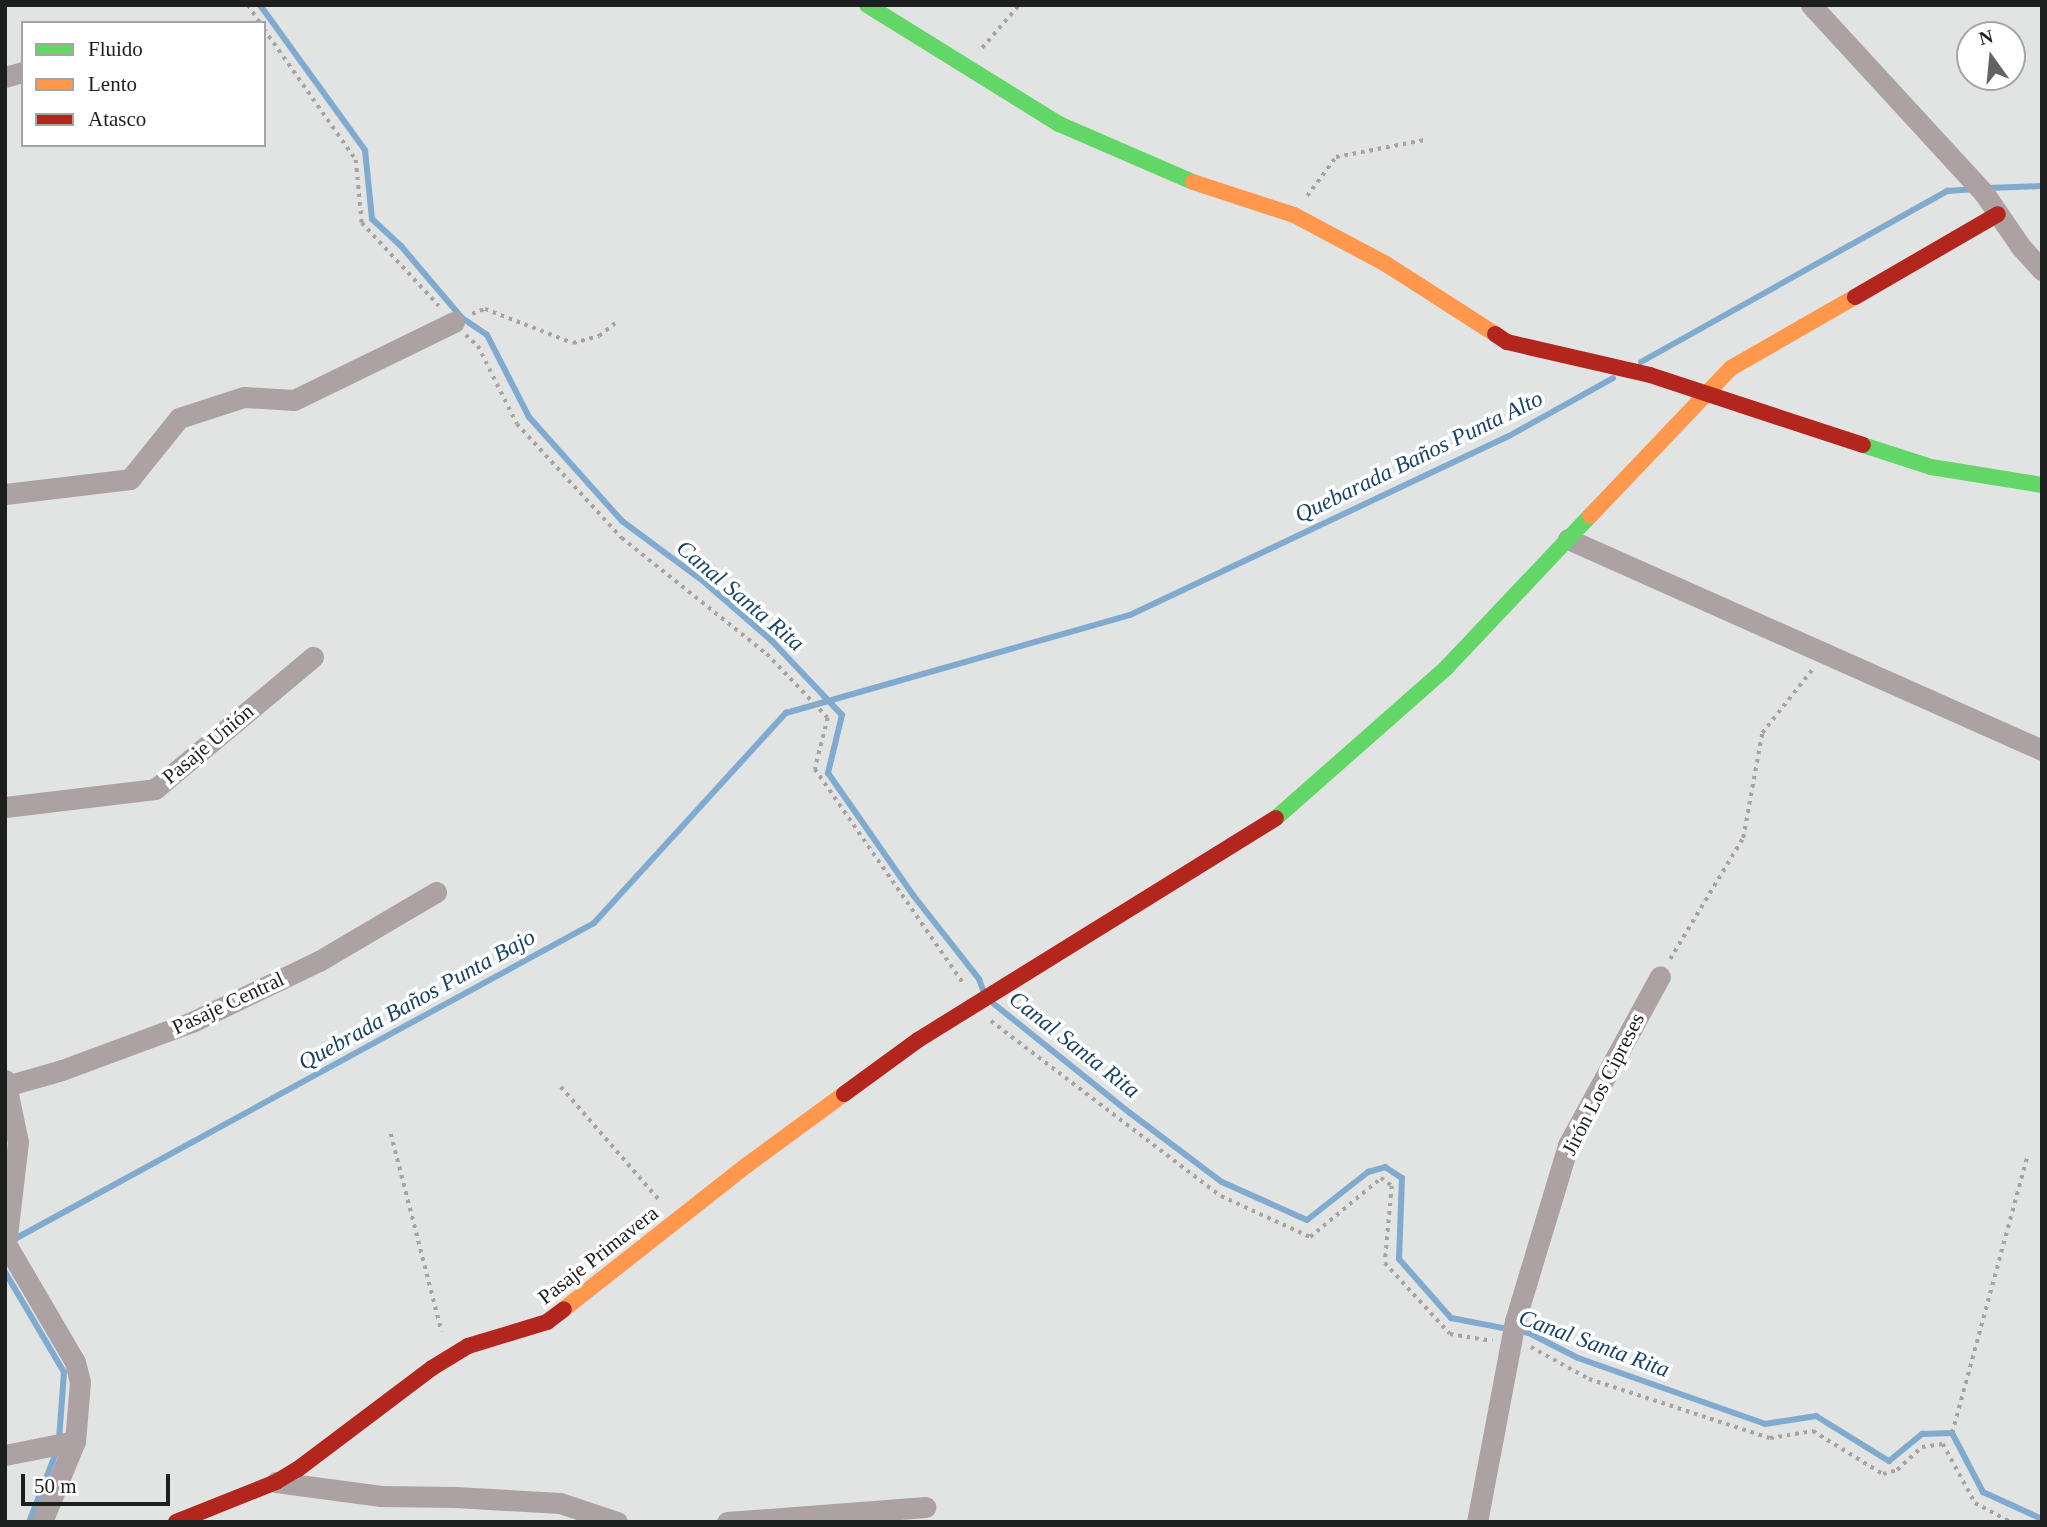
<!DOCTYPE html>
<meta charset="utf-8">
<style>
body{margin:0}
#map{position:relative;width:2047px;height:1527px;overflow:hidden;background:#e2e3e3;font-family:Georgia,serif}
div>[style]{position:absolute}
.stream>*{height:6px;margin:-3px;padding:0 3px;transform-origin:3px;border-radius:3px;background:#81aacf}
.path>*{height:3.5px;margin-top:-1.75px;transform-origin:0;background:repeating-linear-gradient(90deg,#a8a2a3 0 3.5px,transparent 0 8.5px)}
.street>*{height:21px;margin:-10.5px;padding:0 10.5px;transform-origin:10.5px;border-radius:10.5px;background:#aca2a3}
.fast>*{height:16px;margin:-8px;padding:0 8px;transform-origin:8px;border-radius:8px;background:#63d668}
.slow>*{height:16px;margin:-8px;padding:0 8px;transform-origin:8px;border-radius:8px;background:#ff974d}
.jam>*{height:16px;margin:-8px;padding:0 8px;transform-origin:8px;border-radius:8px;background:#b3261e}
span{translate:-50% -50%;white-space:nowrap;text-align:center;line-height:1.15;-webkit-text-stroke:7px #fff;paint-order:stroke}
.street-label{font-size:21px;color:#1d1e1e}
.water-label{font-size:23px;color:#184368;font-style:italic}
.frame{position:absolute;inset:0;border:7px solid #1d1e1e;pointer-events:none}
.legend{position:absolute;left:21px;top:21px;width:245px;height:126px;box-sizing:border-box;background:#fff;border:2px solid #a5a5a5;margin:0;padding:9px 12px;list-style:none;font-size:21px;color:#1d1e1e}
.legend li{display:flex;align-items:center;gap:14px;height:35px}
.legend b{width:35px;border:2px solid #a5a5a5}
.north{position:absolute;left:1956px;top:21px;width:70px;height:70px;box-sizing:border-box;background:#fff;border:2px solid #a5a5a5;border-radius:50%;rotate:345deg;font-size:19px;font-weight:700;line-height:28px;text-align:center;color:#1d1e1e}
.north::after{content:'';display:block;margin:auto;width:24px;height:32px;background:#626363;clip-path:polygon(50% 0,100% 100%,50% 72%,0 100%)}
.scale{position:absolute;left:21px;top:1474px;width:149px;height:32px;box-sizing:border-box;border:4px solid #1d1e1e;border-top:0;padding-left:9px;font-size:21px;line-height:24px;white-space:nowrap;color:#1d1e1e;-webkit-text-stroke:5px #fff;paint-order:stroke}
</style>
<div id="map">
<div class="stream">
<i style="left:260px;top:5px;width:179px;rotate:54.1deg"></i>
<i style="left:365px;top:150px;width:69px;rotate:84.2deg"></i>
<i style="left:372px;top:219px;width:40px;rotate:43deg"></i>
<i style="left:401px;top:246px;width:94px;rotate:49.7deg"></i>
<i style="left:462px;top:318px;width:30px;rotate:34deg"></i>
<i style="left:487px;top:335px;width:92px;rotate:62.9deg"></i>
<i style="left:529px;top:417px;width:140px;rotate:48.2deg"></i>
<i style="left:622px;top:521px;width:101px;rotate:36.5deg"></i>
<i style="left:703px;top:581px;width:91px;rotate:41deg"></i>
<i style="left:772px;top:641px;width:102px;rotate:46.6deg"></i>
<i style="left:842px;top:715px;width:60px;rotate:103.6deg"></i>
<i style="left:828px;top:773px;width:149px;rotate:55.1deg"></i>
<i style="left:913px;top:895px;width:107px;rotate:51.8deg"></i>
<i style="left:979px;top:979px;width:12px;rotate:70deg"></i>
<i style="left:1988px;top:188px;width:54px;rotate:-2.1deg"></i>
<i style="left:1641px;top:362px;width:351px;rotate:-29.2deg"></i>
<i style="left:1947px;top:191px;width:26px;rotate:-4deg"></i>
<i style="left:994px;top:1004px;width:174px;rotate:38.7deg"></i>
<i style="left:1130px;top:1113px;width:115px;rotate:36.9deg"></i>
<i style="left:1222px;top:1182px;width:93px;rotate:24.1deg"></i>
<i style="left:1307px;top:1220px;width:78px;rotate:-38.2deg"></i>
<i style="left:1368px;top:1172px;width:18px;rotate:-16deg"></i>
<i style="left:1385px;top:1167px;width:20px;rotate:33deg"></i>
<i style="left:1402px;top:1178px;width:81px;rotate:92.1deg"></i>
<i style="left:1399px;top:1259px;width:79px;rotate:48.6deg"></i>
<i style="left:1451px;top:1318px;width:79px;rotate:10.9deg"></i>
<i style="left:1529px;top:1333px;width:55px;rotate:27deg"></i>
<i style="left:1578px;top:1358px;width:198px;rotate:19.4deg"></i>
<i style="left:1765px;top:1424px;width:52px;rotate:-8.9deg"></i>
<i style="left:1816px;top:1416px;width:86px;rotate:31.7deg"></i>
<i style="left:1889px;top:1461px;width:43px;rotate:-39.3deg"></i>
<i style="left:1922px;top:1434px;width:30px;rotate:-2deg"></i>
<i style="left:1952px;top:1433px;width:67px;rotate:62.3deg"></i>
<i style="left:1983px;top:1492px;width:65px;rotate:24.6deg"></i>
<i style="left:11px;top:1241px;width:664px;rotate:-28.61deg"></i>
<i style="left:594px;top:923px;width:285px;rotate:-47.6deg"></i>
<i style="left:786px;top:713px;width:358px;rotate:-15.9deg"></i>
<i style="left:1130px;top:615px;width:419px;rotate:-25.3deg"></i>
<i style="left:1509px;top:436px;width:119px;rotate:-29.1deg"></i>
<i style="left:5px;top:1272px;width:116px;rotate:59.5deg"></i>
<i style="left:64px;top:1372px;width:68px;rotate:94.2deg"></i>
<i style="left:29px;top:1522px;width:77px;rotate:-68.7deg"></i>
</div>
<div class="path">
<i style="left:248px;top:5px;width:22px;rotate:56deg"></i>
<i style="left:264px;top:29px;width:160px;rotate:54.9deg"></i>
<i style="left:356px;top:160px;width:63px;rotate:84.6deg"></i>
<i style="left:362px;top:223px;width:113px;rotate:47.1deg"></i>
<i style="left:982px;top:48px;width:57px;rotate:-49.3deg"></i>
<i style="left:1307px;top:196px;width:49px;rotate:-53.4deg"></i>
<i style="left:1336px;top:157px;width:90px;rotate:-10.9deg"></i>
<i style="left:472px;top:314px;width:14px;rotate:-21deg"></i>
<i style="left:485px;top:309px;width:94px;rotate:21.1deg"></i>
<i style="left:573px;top:343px;width:27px;rotate:-15deg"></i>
<i style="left:599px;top:336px;width:22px;rotate:-39deg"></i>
<i style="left:466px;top:335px;width:16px;rotate:43deg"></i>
<i style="left:478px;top:346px;width:87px;rotate:63.4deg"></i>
<i style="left:517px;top:424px;width:155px;rotate:47.4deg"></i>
<i style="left:622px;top:538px;width:186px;rotate:38.7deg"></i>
<i style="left:767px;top:654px;width:88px;rotate:46.4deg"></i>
<i style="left:828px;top:718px;width:53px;rotate:104.3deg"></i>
<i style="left:815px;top:769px;width:262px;rotate:55.3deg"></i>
<i style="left:1670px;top:959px;width:141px;rotate:-58.9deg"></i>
<i style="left:1743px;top:838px;width:107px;rotate:-79.7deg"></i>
<i style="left:1762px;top:733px;width:80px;rotate:-51.6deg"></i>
<i style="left:991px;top:1021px;width:289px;rotate:37.3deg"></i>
<i style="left:1221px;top:1196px;width:98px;rotate:24.7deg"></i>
<i style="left:1310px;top:1237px;width:92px;rotate:-39.7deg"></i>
<i style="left:1381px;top:1178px;width:14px;rotate:36deg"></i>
<i style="left:1392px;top:1186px;width:77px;rotate:95.2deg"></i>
<i style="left:1385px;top:1263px;width:96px;rotate:47.5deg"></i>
<i style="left:1450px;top:1334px;width:43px;rotate:9.5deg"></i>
<i style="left:561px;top:1087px;width:152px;rotate:49deg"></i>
<i style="left:391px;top:1134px;width:204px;rotate:75.6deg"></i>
<i style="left:1531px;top:1347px;width:66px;rotate:28.9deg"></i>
<i style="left:1589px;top:1379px;width:190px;rotate:18.1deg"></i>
<i style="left:1770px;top:1438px;width:44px;rotate:-9.2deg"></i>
<i style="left:1813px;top:1431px;width:82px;rotate:31.6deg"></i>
<i style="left:1883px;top:1474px;width:15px;rotate:-16deg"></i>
<i style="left:1897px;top:1470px;width:34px;rotate:-43deg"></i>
<i style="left:1922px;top:1447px;width:21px;rotate:-8deg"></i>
<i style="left:1943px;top:1444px;width:67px;rotate:61.5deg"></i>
<i style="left:1975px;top:1503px;width:40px;rotate:28deg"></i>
<i style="left:1952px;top:1433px;width:286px;rotate:-74.8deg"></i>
</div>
<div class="street">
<i style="left:1811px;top:5px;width:255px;rotate:47.4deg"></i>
<i style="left:1984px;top:193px;width:65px;rotate:55.6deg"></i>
<i style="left:2021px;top:247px;width:31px;rotate:48deg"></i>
<i style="left:5px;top:77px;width:19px;rotate:-16deg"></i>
<i style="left:5px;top:494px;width:126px;rotate:-6.8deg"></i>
<i style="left:130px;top:479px;width:78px;rotate:-51.2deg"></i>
<i style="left:179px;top:418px;width:68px;rotate:-17.9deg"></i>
<i style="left:244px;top:397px;width:50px;rotate:3.4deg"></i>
<i style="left:294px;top:400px;width:178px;rotate:-26deg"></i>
<i style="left:1568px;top:539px;width:519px;rotate:24deg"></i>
<i style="left:5px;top:807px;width:151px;rotate:-6.8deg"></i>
<i style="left:155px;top:789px;width:206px;rotate:-39.9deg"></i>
<i style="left:5px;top:1080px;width:63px;rotate:78.2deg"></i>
<i style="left:18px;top:1142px;width:103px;rotate:96.7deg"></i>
<i style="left:6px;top:1244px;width:137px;rotate:59.7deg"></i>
<i style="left:75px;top:1362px;width:21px;rotate:76deg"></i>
<i style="left:80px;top:1382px;width:59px;rotate:94.8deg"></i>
<i style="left:75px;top:1441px;width:87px;rotate:112.2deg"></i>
<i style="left:6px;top:1086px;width:58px;rotate:-15.9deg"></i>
<i style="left:62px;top:1070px;width:139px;rotate:-20.3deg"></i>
<i style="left:192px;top:1022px;width:141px;rotate:-25.7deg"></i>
<i style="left:319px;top:961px;width:136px;rotate:-30.5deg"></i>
<i style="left:5px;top:1455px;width:71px;rotate:-11.3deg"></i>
<i style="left:276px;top:1482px;width:106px;rotate:7.6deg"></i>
<i style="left:381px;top:1496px;width:74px;rotate:0.8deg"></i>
<i style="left:455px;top:1497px;width:105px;rotate:3.3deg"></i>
<i style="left:560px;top:1503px;width:60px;rotate:18.4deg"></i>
<i style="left:727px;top:1522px;width:199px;rotate:-4.3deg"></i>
<i style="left:1477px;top:1522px;width:205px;rotate:-79.3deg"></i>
<i style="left:1515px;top:1321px;width:184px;rotate:-73.2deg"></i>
<i style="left:1568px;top:1145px;width:192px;rotate:-61.4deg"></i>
</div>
<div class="fast">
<i style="left:867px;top:5px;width:226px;rotate:31.8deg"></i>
<i style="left:1059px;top:124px;width:146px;rotate:23.4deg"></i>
<i style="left:1863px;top:445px;width:71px;rotate:17.9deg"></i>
<i style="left:1931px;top:467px;width:112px;rotate:9.2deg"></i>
<i style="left:1276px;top:818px;width:228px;rotate:-41.4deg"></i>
<i style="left:1447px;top:667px;width:208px;rotate:-46.6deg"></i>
</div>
<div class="slow">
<i style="left:1193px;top:182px;width:106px;rotate:18.1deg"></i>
<i style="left:1294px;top:215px;width:104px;rotate:28deg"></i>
<i style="left:1386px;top:264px;width:130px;rotate:32.7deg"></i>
<i style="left:1590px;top:516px;width:204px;rotate:-46.4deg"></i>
<i style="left:1731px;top:368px;width:143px;rotate:-29.8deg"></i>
<i style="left:564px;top:1309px;width:233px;rotate:-38.2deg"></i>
<i style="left:747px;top:1165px;width:120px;rotate:-36.2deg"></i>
</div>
<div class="jam">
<i style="left:1855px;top:297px;width:165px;rotate:-30.1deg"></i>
<i style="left:1495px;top:334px;width:14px;rotate:34deg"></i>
<i style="left:1507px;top:342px;width:147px;rotate:13deg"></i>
<i style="left:1650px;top:375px;width:224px;rotate:18.2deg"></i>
<i style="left:844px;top:1094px;width:92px;rotate:-36.1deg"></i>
<i style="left:918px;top:1040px;width:421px;rotate:-31.8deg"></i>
<i style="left:176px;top:1522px;width:108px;rotate:-21.8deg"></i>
<i style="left:276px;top:1482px;width:26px;rotate:-31deg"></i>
<i style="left:298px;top:1469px;width:168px;rotate:-37deg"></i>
<i style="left:432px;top:1368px;width:42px;rotate:-31.4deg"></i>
<i style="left:468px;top:1346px;width:83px;rotate:-16.9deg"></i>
<i style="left:547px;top:1322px;width:21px;rotate:-37deg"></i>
</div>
<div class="street-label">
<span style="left:208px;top:744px;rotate:-40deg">Pasaje Unión</span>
<span style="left:228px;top:1003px;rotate:-25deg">Pasaje Central</span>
<span style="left:1603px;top:1084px;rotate:-63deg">Jirón Los Cipreses</span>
<span style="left:598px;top:1255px;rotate:-38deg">Pasaje Primavera</span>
</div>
<div class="water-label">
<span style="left:1419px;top:457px;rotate:-26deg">Quebarada Baños Punta Alto</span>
<span style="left:740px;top:596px;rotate:40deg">Canal Santa Rita</span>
<span style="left:417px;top:1000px;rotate:-29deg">Quebrada Baños Punta Bajo</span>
<span style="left:1074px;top:1045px;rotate:38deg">Canal Santa Rita</span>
<span style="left:1594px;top:1344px;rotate:20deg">Canal Santa Rita</span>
</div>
<div class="frame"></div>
<ul class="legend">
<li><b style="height:9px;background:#63d668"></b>Fluido</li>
<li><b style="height:9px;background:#ff974d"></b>Lento</li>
<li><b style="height:9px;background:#b3261e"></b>Atasco</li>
</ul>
<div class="north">N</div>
<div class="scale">50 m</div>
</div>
